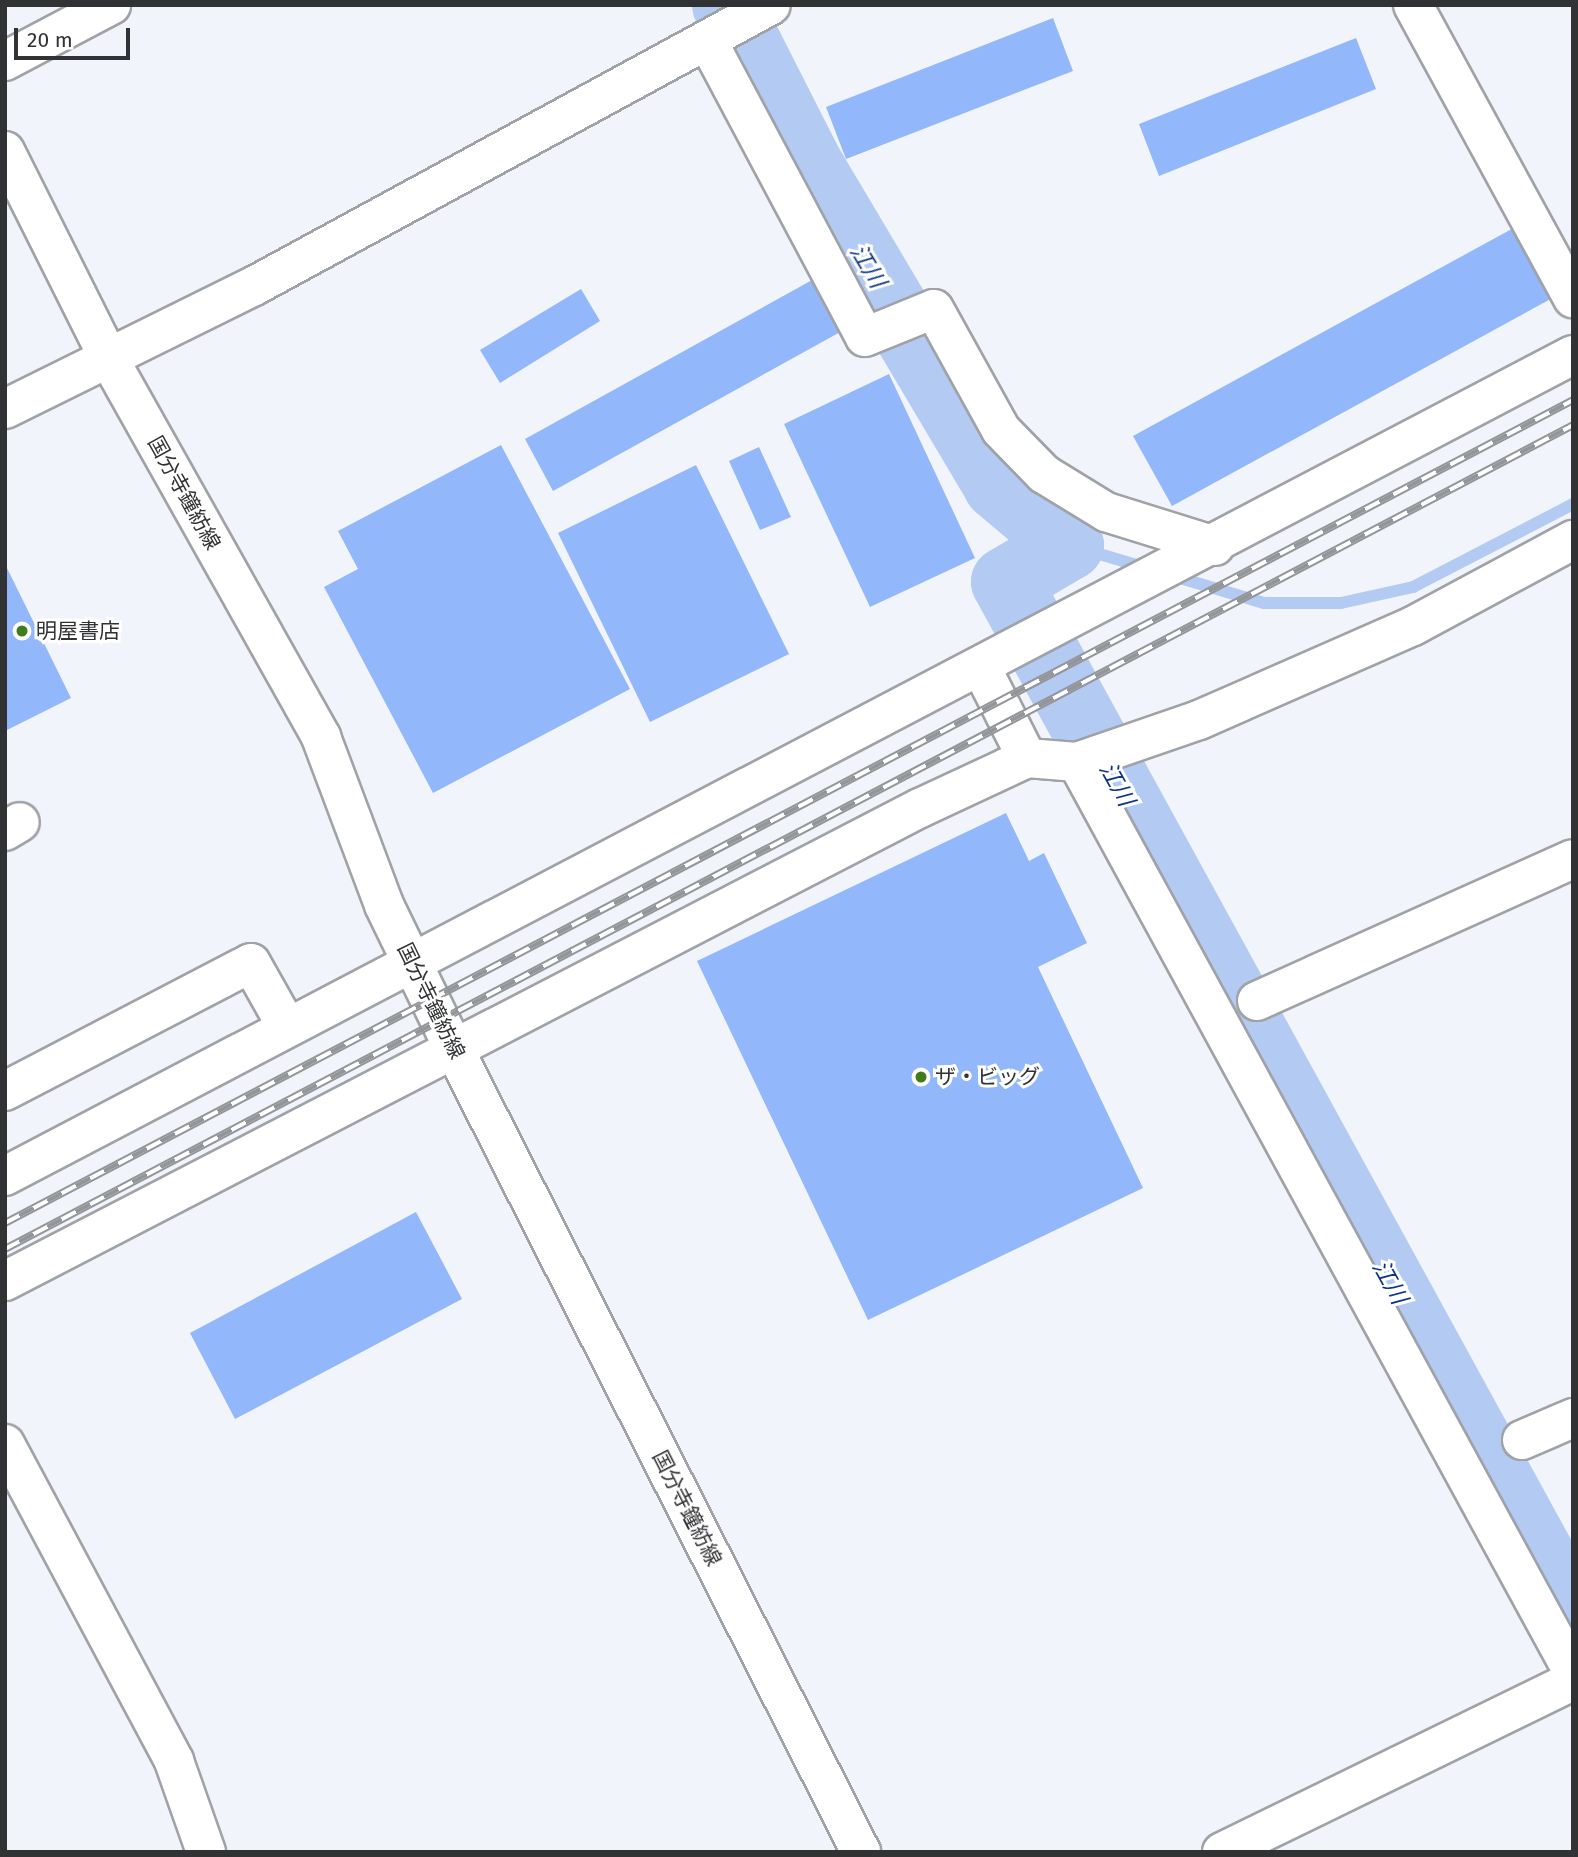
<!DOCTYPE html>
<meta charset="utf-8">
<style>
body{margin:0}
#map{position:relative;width:1578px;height:1857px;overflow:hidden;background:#f1f4fa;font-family:"Fira Sans","Noto Sans JP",sans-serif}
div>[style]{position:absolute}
.stream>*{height:12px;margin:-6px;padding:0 6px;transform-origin:6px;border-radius:6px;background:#b3caf3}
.river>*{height:70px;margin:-35px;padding:0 35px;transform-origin:35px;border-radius:35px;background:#b3caf3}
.building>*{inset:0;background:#92b7fb}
.roads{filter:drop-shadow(2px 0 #9fa2a7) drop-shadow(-2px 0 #9fa2a7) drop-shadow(0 2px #9fa2a7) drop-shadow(0 -2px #9fa2a7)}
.minor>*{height:38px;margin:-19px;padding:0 19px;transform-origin:19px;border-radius:19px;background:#fff}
.rail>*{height:8px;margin-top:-4px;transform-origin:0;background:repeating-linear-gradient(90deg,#fff 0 16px,#939599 0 32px);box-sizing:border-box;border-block:2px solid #939599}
.dots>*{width:19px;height:19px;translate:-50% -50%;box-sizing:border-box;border:4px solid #fff;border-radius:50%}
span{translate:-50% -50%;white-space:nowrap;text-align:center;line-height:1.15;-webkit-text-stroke:6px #fff;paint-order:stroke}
.street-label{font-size:21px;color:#313234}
.poi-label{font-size:21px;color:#313234}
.left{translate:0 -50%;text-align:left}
.water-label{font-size:23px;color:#0f3682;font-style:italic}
.frame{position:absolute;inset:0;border:7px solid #313234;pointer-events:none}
.scale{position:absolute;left:14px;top:28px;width:116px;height:32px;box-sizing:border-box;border:4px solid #313234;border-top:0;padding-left:9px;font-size:21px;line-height:24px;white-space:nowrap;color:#313234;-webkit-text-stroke:5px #fff;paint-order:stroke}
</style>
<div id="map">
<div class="stream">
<i style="left:1069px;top:545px;width:80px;rotate:16.6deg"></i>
<i style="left:1170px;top:575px;width:98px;rotate:16.6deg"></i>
<i style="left:1264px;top:603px;width:77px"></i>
<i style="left:1341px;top:603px;width:74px;rotate:-12.5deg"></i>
<i style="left:1413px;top:587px;width:180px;rotate:-27.4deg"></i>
</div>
<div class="river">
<i style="left:727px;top:5px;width:175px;rotate:63.1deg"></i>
<i style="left:806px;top:161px;width:377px;rotate:59.3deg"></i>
<i style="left:998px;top:485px;width:93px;rotate:40.2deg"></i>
<i style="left:1069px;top:545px;width:73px;rotate:149.6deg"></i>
<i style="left:1006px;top:582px;width:1179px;rotate:61.26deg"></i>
</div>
<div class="building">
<i style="clip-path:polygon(1053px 18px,1073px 71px,846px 159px,826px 107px)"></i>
<i style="clip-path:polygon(1356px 38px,1376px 89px,1159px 176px,1139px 124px)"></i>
<i style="clip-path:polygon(1519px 225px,1558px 295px,1172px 506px,1133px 436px)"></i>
<i style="clip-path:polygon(814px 279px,842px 331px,553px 491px,525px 439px)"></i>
<i style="clip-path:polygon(581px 289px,600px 321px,500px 383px,480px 350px)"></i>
<i style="clip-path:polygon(889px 374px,975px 558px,870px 607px,784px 424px)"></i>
<i style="clip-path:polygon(501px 445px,630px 689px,433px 793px,324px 587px,358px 569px,338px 531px)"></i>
<i style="clip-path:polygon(759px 447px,791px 517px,760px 530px,729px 461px)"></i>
<i style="clip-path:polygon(696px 465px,789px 654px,650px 722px,558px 533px)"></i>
<i style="clip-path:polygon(5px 564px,71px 698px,5px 731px)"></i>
<i style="clip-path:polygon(1006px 813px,1029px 861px,1044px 853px,1087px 943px,1038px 967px,1143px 1188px,868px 1320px,697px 961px)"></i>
<i style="clip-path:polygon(416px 1212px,462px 1299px,235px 1419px,190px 1333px)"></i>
</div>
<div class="roads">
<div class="minor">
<i style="left:1413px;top:5px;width:334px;rotate:61.4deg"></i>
<i style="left:707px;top:40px;width:336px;rotate:62deg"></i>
<i style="left:865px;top:337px;width:74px;rotate:-22.1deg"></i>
<i style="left:934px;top:309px;width:138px;rotate:61deg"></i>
<i style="left:1001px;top:430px;width:62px;rotate:45.7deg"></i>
<i style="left:1044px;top:474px;width:73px;rotate:31.5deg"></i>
<i style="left:1106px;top:512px;width:114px;rotate:17.3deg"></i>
<i style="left:5px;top:61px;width:120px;rotate:-27.8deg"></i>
<i style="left:5px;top:151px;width:230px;rotate:63.4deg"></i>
<i style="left:108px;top:357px;width:436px;rotate:60.7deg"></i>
<i style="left:321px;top:737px;width:179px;rotate:69.4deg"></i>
<i style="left:384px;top:905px;width:156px;rotate:64.1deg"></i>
<i style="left:452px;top:1045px;width:905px;rotate:63.12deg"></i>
<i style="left:5px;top:409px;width:278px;rotate:-26.3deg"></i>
<i style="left:254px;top:286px;width:588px;rotate:-28.52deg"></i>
<i style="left:982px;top:669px;width:100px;rotate:63.2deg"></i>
<i style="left:1077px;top:762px;width:1036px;rotate:61.41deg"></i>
<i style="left:5px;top:831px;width:17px;rotate:-31deg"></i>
<i style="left:1257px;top:1001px;width:346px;rotate:-24.2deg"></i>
<i style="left:5px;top:1091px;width:277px;rotate:-27.5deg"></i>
<i style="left:251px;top:963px;width:73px;rotate:60.6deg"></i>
<i style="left:5px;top:1176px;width:1770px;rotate:-27.64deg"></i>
<i style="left:5px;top:1281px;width:1030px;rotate:-27.34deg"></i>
<i style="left:920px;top:808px;width:118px;rotate:-25deg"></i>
<i style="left:1027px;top:758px;width:50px;rotate:4.6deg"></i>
<i style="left:1077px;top:762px;width:129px;rotate:-19deg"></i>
<i style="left:1199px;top:720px;width:234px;rotate:-23.7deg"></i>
<i style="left:1413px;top:626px;width:182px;rotate:-28.3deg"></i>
<i style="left:1522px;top:1440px;width:56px;rotate:-23.3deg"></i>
<i style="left:5px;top:1444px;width:359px;rotate:61.9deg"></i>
<i style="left:174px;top:1761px;width:96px;rotate:70.6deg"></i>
<i style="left:1222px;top:1852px;width:390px;rotate:-26deg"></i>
</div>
</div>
<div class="rail">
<i style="left:5px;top:1223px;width:1771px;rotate:-27.69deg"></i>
<i style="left:5px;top:1249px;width:1771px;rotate:-27.72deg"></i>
</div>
<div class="dots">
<i style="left:22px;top:631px;background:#407d1a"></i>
<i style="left:921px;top:1077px;background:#407d1a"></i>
</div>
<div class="street-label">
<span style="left:184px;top:493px;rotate:61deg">国分寺鐘紡線</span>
<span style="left:431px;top:1001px;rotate:64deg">国分寺鐘紡線</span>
<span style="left:687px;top:1508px;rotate:63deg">国分寺鐘紡線</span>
</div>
<div class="poi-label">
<span class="left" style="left:36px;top:631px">明屋書店</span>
<span class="left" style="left:935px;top:1077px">ザ・ビッグ</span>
</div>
<div class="water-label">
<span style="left:868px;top:266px;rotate:59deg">江川</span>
<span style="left:1117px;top:784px;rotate:61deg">江川</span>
<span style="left:1390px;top:1282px;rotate:61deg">江川</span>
</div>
<div class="frame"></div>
<div class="scale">20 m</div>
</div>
